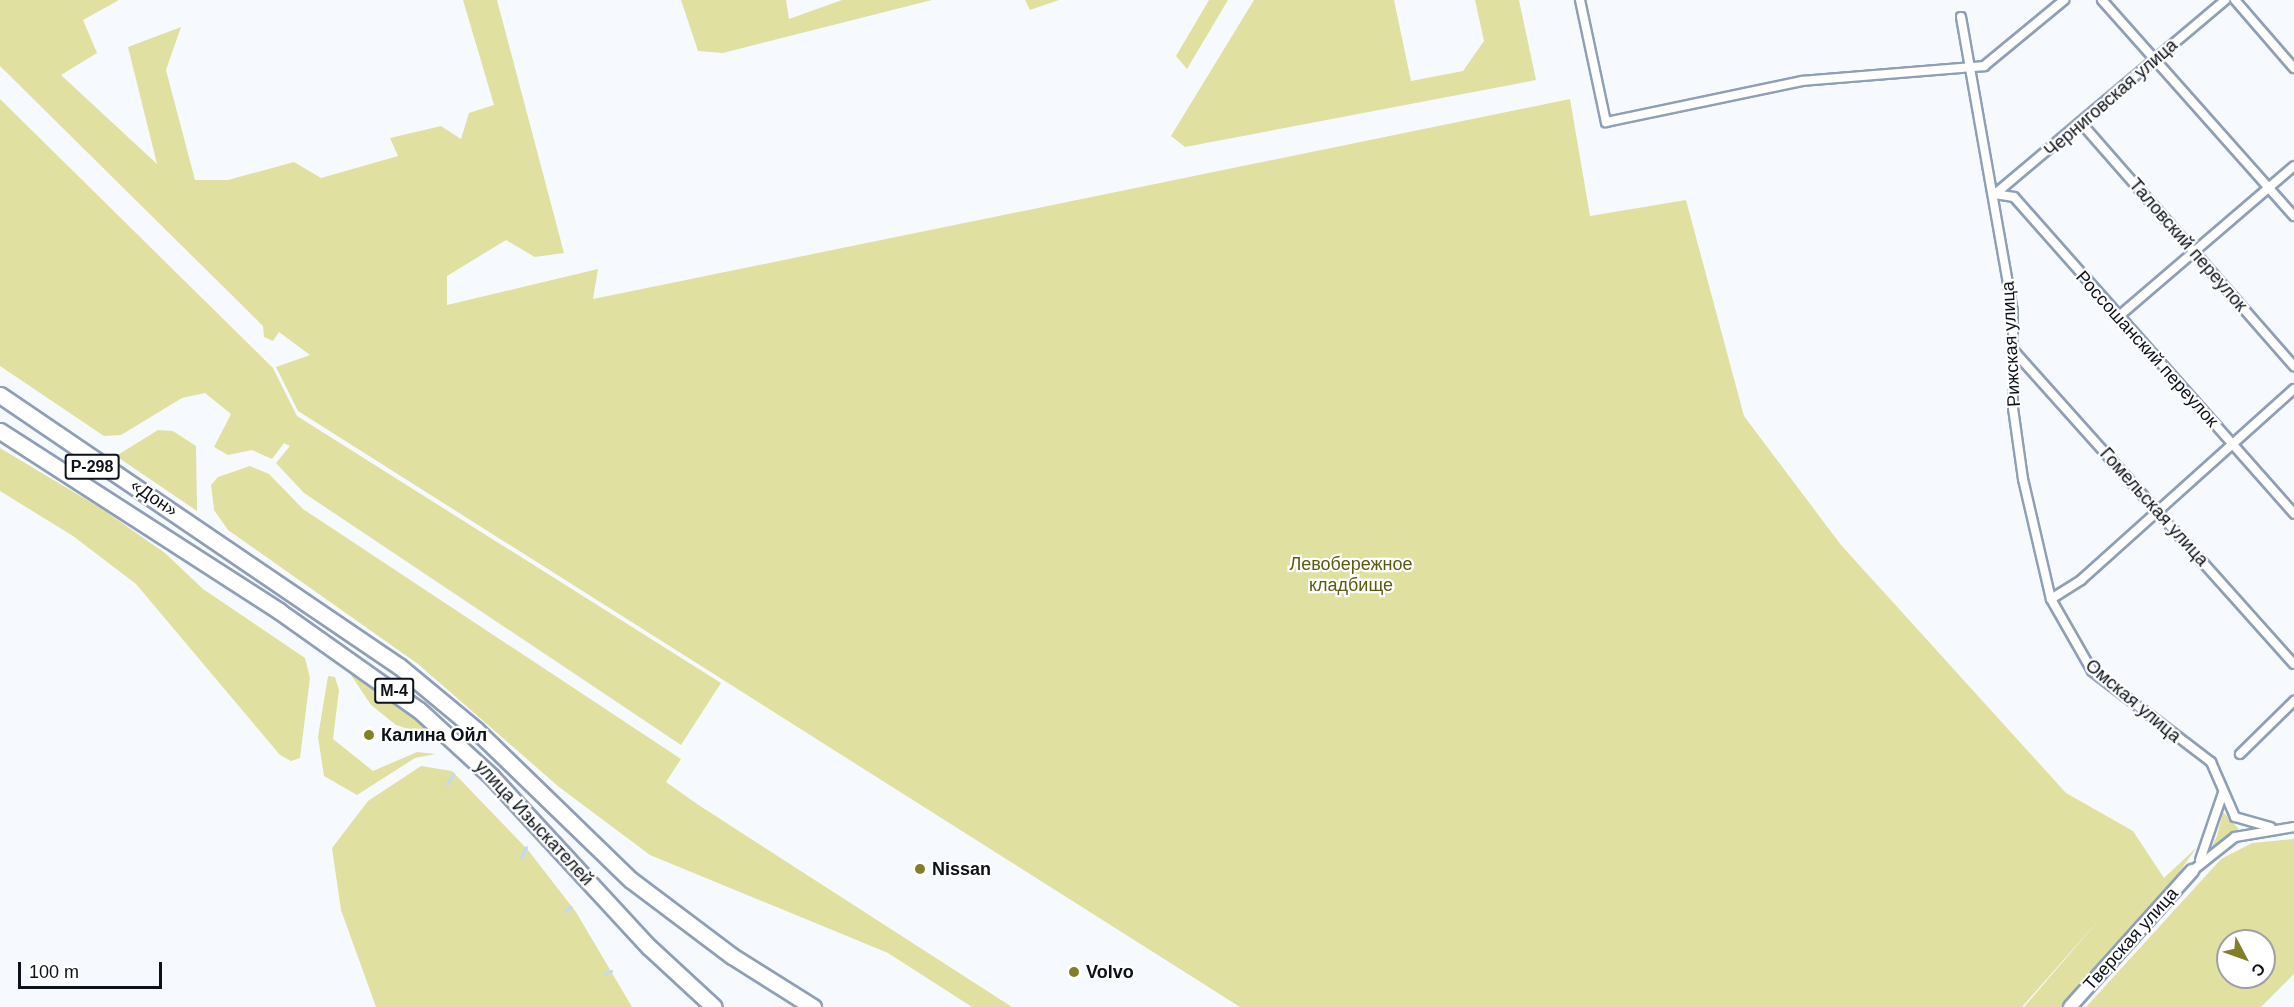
<!DOCTYPE html>
<meta charset="utf-8">
<style>
body{margin:0}
#map{position:relative;width:2294px;height:1007px;overflow:hidden;background:#f6faff;font-family:Helvetica,sans-serif}
div>[style]{position:absolute}
.green>*{inset:0;background:#e0e0a1}
.stream>*{height:3px;margin:-1.5px;padding:0 1.5px;transform-origin:1.5px;border-radius:1.5px;background:#c2d8f7}
.roads{filter:drop-shadow(2px 0 #8f9fb6) drop-shadow(-2px 0 #8f9fb6) drop-shadow(0 2px #8f9fb6) drop-shadow(0 -2px #8f9fb6)}
.street>*{height:8px;margin:-4px;padding:0 4px;transform-origin:4px;border-radius:4px;background:#fff}
.secondary>*{height:12px;margin:-6px;padding:0 6px;transform-origin:6px;border-radius:6px;background:#fff}
.highway>*{height:15px;margin:-7.5px;padding:0 7.5px;transform-origin:7.5px;border-radius:7.5px;background:#fff}
.dots>*{width:16px;height:16px;translate:-50% -50%;box-sizing:border-box;border:3px solid #fff;border-radius:50%}
span{translate:-50% -50%;white-space:nowrap;text-align:center;line-height:1.15;-webkit-text-stroke:4.5px #fff;paint-order:stroke}
.shield-label span{padding:2px 4px;background:#fff;border:2px solid;border-radius:4px;-webkit-text-stroke-width:0}
.shield-label{font-size:16px;color:#0c111a;font-weight:700}
.street-label{font-size:18px;color:#0c111a}
.park-label{font-size:18px;color:#5c5a0e}
.poi-label{font-size:18px;color:#0c111a;font-weight:700}
.left{translate:0 -50%;text-align:left}
.north{position:absolute;left:2216px;top:929px;width:60px;height:60px;box-sizing:border-box;background:#fff;border:2px solid #9ea0a3;border-radius:50%;rotate:131deg;font-size:16px;font-weight:700;line-height:24px;text-align:center;color:#0c111a}
.north::after{content:'';display:block;margin:auto;width:21px;height:27px;background:#817f27;clip-path:polygon(50% 0,100% 100%,50% 72%,0 100%)}
.scale{position:absolute;left:18px;top:962px;width:144px;height:27px;box-sizing:border-box;border:3px solid #0c111a;border-top:0;padding-left:8px;font-size:18px;line-height:21px;white-space:nowrap;color:#0c111a;-webkit-text-stroke:4px #fff;paint-order:stroke}
</style>
<div id="map">
<div class="green">
<i style="clip-path:polygon(0 0,119px 0,83px 20px,97px 53px,61px 75px,157px 164px,128px 47px,181px 27px,166px 70px,195px 180px,228px 180px,294px 162px,321px 178px,398px 156px,390px 138px,441px 126px,461px 139px,469px 113px,494px 105px,463px 0,497px 0,564px 253px,535px 257px,506px 240px,447px 276px,447px 305px,598px 269px,593px 299px,1570px 99px,1590px 216px,1686px 200px,1744px 416px,1841px 545px,2066px 793px,2133px 831px,2164px 878px,2197px 847px,2163px 895px,2062px 1007px,2024px 1007px,2103px 915px,2022px 1007px,1240px 1007px,298px 411px,276px 367px,310px 355px,279px 332px,273px 341px,264px 337px,263px 326px,0 66px)"></i>
<i style="clip-path:polygon(681px 0,786px 0,789px 19px,842px 0,932px 0,723px 53px,698px 51px)"></i>
<i style="clip-path:polygon(1025px 0,1059px 0,1030px 10px)"></i>
<i style="clip-path:polygon(1209px 0,1228px 0,1187px 69px,1176px 56px)"></i>
<i style="clip-path:polygon(1254px 0,1394px 0,1411px 81px,1463px 71px,1484px 41px,1475px 0,1519px 0,1536px 80px,1185px 147px,1171px 136px)"></i>
<i style="clip-path:polygon(0 99px,273px 368px,297px 416px,721px 683px,681px 745px,304px 493px,276px 463px,290px 446px,284px 443px,272px 459px,252px 450px,228px 455px,214px 447px,231px 414px,205px 393px,182px 398px,121px 435px,104px 436px,0 366px)"></i>
<i style="clip-path:polygon(158px 430px,173px 431px,196px 446px,197px 511px,116px 456px)"></i>
<i style="clip-path:polygon(0 448px,102px 509px,165px 553px,203px 589px,305px 658px,310px 678px,300px 758px,291px 761px,280px 755px,136px 584px,73px 536px,0 491px)"></i>
<i style="clip-path:polygon(250px 466px,269px 474px,303px 509px,681px 759px,666px 782px,697px 804px,1012px 1007px,972px 1007px,888px 953px,650px 855px,559px 787px,418px 664px,228px 530px,214px 510px,211px 485px,218px 477px)"></i>
<i style="clip-path:polygon(345px 666px,410px 713px,439px 739px,396px 725px,371px 705px)"></i>
<i style="clip-path:polygon(328px 676px,335px 677px,339px 690px,333px 739px,373px 771px,417px 752px,436px 754px,415px 758px,357px 795px,324px 776px,318px 737px)"></i>
<i style="clip-path:polygon(421px 766px,452px 771px,528px 850px,576px 912px,632px 1007px,376px 1007px,341px 910px,332px 848px,368px 801px)"></i>
<i style="clip-path:polygon(2223px 812px,2239px 829px,2212px 846px,2217px 836px)"></i>
<i style="clip-path:polygon(evenodd,2294px 839px,2294px 974px,2261px 1007px,2086px 1007px,2221px 859px,2252px 843px,2294px 839px,2228px 941px,2264px 941px,2264px 977px,2228px 977px,2228px 941px)"></i>
</div>
<div class="stream">
<i style="left:447px;top:784px;width:12px;rotate:-59deg"></i>
<i style="left:521px;top:857px;width:11px;rotate:-63deg"></i>
<i style="left:565px;top:911px;width:7px;rotate:-34deg"></i>
<i style="left:605px;top:974px;width:7px;rotate:-27deg"></i>
</div>
<div class="roads">
<div class="street">
<i style="left:1580px;top:0;width:125px;rotate:78deg"></i>
<i style="left:1606px;top:122px;width:200px;rotate:-11.8deg"></i>
<i style="left:1802px;top:81px;width:183px;rotate:-4.7deg"></i>
<i style="left:1984px;top:66px;width:104px;rotate:-39.5deg"></i>
<i style="left:2102px;top:0;width:289px;rotate:48.4deg"></i>
<i style="left:2235px;top:0;width:90px;rotate:49.1deg"></i>
<i style="left:1961px;top:17px;width:299px;rotate:80deg"></i>
<i style="left:2013px;top:311px;width:97px;rotate:90deg"></i>
<i style="left:2013px;top:408px;width:72px;rotate:82deg"></i>
<i style="left:2023px;top:479px;width:123px;rotate:76.9deg"></i>
<i style="left:2051px;top:599px;width:83px;rotate:60.3deg"></i>
<i style="left:2092px;top:671px;width:150px;rotate:37.4deg"></i>
<i style="left:2211px;top:762px;width:60px;rotate:66.4deg"></i>
<i style="left:2235px;top:817px;width:37px;rotate:16deg"></i>
<i style="left:2082px;top:124px;width:322px;rotate:48.8deg"></i>
<i style="left:1995px;top:194px;width:19px;rotate:9deg"></i>
<i style="left:2014px;top:197px;width:423px;rotate:48.5deg"></i>
<i style="left:1995px;top:194px;width:301px;rotate:-40.1deg"></i>
<i style="left:2119px;top:316px;width:230px;rotate:-40.6deg"></i>
<i style="left:2013px;top:350px;width:421px;rotate:48.2deg"></i>
<i style="left:2051px;top:599px;width:36px;rotate:-32deg"></i>
<i style="left:2081px;top:580px;width:286px;rotate:-41.9deg"></i>
<i style="left:2240px;top:754px;width:76px;rotate:-44.5deg"></i>
<i style="left:2200px;top:860px;width:71px;rotate:-71.1deg"></i>
<i style="left:2192px;top:871px;width:55px;rotate:-38.3deg"></i>
<i style="left:2235px;top:837px;width:60px;rotate:-9.6deg"></i>
</div>
<div class="secondary">
<i style="left:2070px;top:1007px;width:183px;rotate:-48.1deg"></i>
</div>
<div class="highway">
<i style="left:0;top:395px;width:482px;rotate:34.2deg"></i>
<i style="left:399px;top:666px;width:100px;rotate:39.7deg"></i>
<i style="left:476px;top:730px;width:216px;rotate:44.1deg"></i>
<i style="left:631px;top:880px;width:126px;rotate:37deg"></i>
<i style="left:732px;top:956px;width:96px;rotate:32.2deg"></i>
<i style="left:0;top:431px;width:332px;rotate:32.8deg"></i>
<i style="left:279px;top:611px;width:171px;rotate:35.3deg"></i>
<i style="left:419px;top:710px;width:98px;rotate:42.5deg"></i>
<i style="left:491px;top:776px;width:233px;rotate:47.3deg"></i>
<i style="left:649px;top:947px;width:88px;rotate:42.7deg"></i>
</div>
</div>
<div class="dots">
<i style="left:369px;top:735px;background:#817f27"></i>
<i style="left:920px;top:869px;background:#817f27"></i>
<i style="left:1074px;top:972px;background:#817f27"></i>
</div>
<div class="shield-label">
<span style="left:92px;top:467px">Р-298</span>
<span style="left:394px;top:691px">М-4</span>
</div>
<div class="street-label">
<span style="left:2111px;top:98px;rotate:-41deg">Черниговская улица</span>
<span style="left:2188px;top:245px;rotate:49deg">Таловский переулок</span>
<span style="left:2011px;top:344px;rotate:-93deg">Рижская улица</span>
<span style="left:2147px;top:349px;rotate:48deg">Россошанский переулок</span>
<span style="left:154px;top:498px;rotate:34deg">«Дон»</span>
<span style="left:2154px;top:507px;rotate:48deg">Гомельская улица</span>
<span style="left:2133px;top:701px;rotate:40deg">Омская улица</span>
<span style="left:534px;top:823px;rotate:47deg">улица Изыскателей</span>
<span style="left:2131px;top:939px;rotate:-48deg">Тверская улица</span>
</div>
<div class="park-label">
<span style="left:1351px;top:575px">Левобережное<br>кладбище</span>
</div>
<div class="poi-label">
<span class="left" style="left:381px;top:735px">Калина Ойл</span>
<span class="left" style="left:932px;top:869px">Nissan</span>
<span class="left" style="left:1086px;top:972px">Volvo</span>
</div>
<div class="north">С</div>
<div class="scale">100 m</div>
</div>
